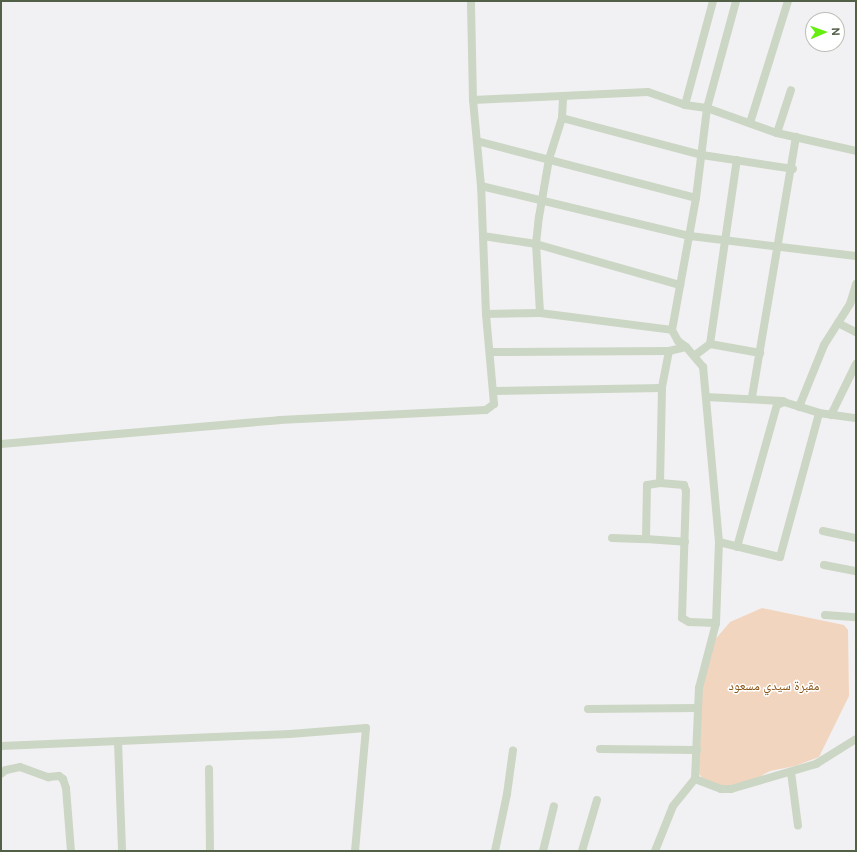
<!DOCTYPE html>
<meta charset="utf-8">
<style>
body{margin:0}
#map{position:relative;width:857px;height:852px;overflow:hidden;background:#f1f1f3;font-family:"DM Sans","Noto Naskh Arabic",sans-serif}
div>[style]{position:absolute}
.green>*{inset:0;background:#f2d5be}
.minor>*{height:8px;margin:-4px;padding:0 4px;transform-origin:4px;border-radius:4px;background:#ccd6c4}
span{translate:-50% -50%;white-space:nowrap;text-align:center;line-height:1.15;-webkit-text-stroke:3px #fff;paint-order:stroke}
.park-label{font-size:13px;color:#875213}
.frame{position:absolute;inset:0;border:2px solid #536048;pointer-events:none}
.north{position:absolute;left:805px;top:12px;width:40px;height:40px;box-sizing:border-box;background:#fff;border:1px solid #babfb6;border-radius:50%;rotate:88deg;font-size:11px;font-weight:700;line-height:16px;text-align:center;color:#536048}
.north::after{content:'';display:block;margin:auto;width:14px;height:18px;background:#66ee10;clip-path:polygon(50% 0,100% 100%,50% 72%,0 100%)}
</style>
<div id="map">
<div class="green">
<i style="clip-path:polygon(762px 608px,844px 625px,848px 630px,849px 696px,819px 757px,795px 766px,770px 771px,748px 783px,725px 788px,704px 780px,695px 769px,695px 742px,708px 648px,730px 622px)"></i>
</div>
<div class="minor">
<i style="left:473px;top:100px;width:175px;rotate:-2.6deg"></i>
<i style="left:648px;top:92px;width:39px;rotate:19deg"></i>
<i style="left:685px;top:105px;width:22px;rotate:8deg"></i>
<i style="left:707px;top:108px;width:74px;rotate:19.7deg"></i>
<i style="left:777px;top:133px;width:45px;rotate:-72deg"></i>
<i style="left:685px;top:105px;width:108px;rotate:-74.9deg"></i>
<i style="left:562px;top:118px;width:145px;rotate:14.8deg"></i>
<i style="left:702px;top:155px;width:92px;rotate:8.7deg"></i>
<i style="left:750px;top:123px;width:128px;rotate:-72.7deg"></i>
<i style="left:777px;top:133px;width:81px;rotate:12.8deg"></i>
<i style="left:477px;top:141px;width:226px;rotate:14.6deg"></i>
<i style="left:481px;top:186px;width:215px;rotate:13.5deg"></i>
<i style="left:690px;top:236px;width:167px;rotate:6.9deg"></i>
<i style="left:483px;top:236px;width:54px;rotate:8.6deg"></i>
<i style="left:536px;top:244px;width:150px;rotate:15.9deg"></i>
<i style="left:540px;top:313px;width:69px;rotate:-93.3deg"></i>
<i style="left:536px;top:244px;width:27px;rotate:-84deg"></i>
<i style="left:539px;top:217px;width:59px;rotate:-80.2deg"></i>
<i style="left:549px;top:159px;width:43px;rotate:-72.4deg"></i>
<i style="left:562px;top:118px;width:21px;rotate:-87deg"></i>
<i style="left:486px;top:314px;width:54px;rotate:-1.1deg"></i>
<i style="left:540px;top:313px;width:133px;rotate:7.3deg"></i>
<i style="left:838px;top:323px;width:20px;rotate:27deg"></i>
<i style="left:710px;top:344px;width:51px;rotate:10.2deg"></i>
<i style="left:669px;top:351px;width:38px;rotate:101deg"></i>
<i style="left:662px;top:388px;width:95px;rotate:91.2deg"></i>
<i style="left:660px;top:483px;width:24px;rotate:5deg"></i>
<i style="left:684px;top:485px;width:6px;rotate:72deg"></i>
<i style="left:686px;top:491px;width:127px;rotate:91.8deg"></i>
<i style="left:682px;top:618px;width:8px;rotate:30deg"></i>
<i style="left:689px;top:622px;width:27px;rotate:2deg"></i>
<i style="left:490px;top:352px;width:179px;rotate:-0.3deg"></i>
<i style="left:669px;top:351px;width:17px;rotate:-13deg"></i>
<i style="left:694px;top:356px;width:20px;rotate:-37deg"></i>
<i style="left:710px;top:344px;width:186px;rotate:-81.7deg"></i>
<i style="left:494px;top:391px;width:168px;rotate:-1deg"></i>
<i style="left:706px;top:397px;width:77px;rotate:3deg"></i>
<i style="left:752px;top:397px;width:264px;rotate:-80.4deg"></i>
<i style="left:799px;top:407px;width:67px;rotate:-68deg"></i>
<i style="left:824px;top:345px;width:49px;rotate:-57.6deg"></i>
<i style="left:850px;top:304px;width:21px;rotate:-73deg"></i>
<i style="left:831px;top:415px;width:57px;rotate:-63.9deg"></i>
<i style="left:1px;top:444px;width:279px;rotate:-4.9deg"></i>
<i style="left:279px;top:420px;width:207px;rotate:-2.8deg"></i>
<i style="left:486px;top:410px;width:10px;rotate:-37deg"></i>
<i style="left:494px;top:404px;width:90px;rotate:-95.1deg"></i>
<i style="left:486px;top:314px;width:128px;rotate:-92.2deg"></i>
<i style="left:481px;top:186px;width:86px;rotate:-95.3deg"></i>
<i style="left:473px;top:100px;width:99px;rotate:-91.2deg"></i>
<i style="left:660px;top:483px;width:13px;rotate:171deg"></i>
<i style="left:647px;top:485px;width:54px;rotate:91.1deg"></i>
<i style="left:646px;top:539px;width:39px;rotate:4deg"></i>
<i style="left:823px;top:531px;width:34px;rotate:12deg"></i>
<i style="left:612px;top:538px;width:34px;rotate:2deg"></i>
<i style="left:719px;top:542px;width:63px;rotate:13.8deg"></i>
<i style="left:780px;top:557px;width:149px;rotate:-74.8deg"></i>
<i style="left:737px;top:547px;width:148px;rotate:-74.3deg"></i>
<i style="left:777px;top:405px;width:8px;rotate:-23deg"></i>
<i style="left:784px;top:402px;width:37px;rotate:17deg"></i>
<i style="left:819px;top:413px;width:37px;rotate:8deg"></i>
<i style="left:824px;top:565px;width:33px;rotate:11deg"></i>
<i style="left:825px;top:615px;width:31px;rotate:4deg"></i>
<i style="left:588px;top:709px;width:110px;rotate:-0.5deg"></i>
<i style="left:118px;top:741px;width:110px;rotate:87.9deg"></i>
<i style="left:1px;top:746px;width:289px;rotate:-2.4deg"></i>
<i style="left:290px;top:734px;width:76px;rotate:-4.5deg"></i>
<i style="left:366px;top:728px;width:123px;rotate:95.1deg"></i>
<i style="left:600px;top:749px;width:97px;rotate:0.6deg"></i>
<i style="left:209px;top:769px;width:82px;rotate:89.3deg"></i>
<i style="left:791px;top:772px;width:54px;rotate:82.6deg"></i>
<i style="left:1px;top:774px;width:6px;rotate:-39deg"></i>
<i style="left:6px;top:770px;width:14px;rotate:-12deg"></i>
<i style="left:20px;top:767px;width:30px;rotate:20deg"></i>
<i style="left:48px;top:777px;width:11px;rotate:-5deg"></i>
<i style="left:59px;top:776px;width:5px;rotate:37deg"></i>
<i style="left:63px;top:779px;width:9px;rotate:72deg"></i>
<i style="left:66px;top:788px;width:63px;rotate:85.5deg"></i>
<i style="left:695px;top:779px;width:91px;rotate:-87.5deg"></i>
<i style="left:699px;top:688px;width:67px;rotate:-75.3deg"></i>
<i style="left:716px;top:623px;width:81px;rotate:-87.9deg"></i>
<i style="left:719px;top:542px;width:176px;rotate:-95.2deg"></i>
<i style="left:703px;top:367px;width:26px;rotate:-130deg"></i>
<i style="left:686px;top:347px;width:10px;rotate:-143deg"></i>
<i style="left:678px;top:341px;width:13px;rotate:-119deg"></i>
<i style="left:672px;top:330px;width:134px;rotate:-79.7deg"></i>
<i style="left:696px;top:198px;width:91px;rotate:-83deg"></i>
<i style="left:707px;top:108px;width:111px;rotate:-74.8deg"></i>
<i style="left:495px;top:851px;width:58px;rotate:-78.1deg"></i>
<i style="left:507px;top:794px;width:44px;rotate:-82.2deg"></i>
<i style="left:543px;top:851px;width:46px;rotate:-76.3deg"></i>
<i style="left:582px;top:851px;width:53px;rotate:-73.6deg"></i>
<i style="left:655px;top:851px;width:48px;rotate:-68.2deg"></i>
<i style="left:673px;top:806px;width:35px;rotate:-51deg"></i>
<i style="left:695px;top:779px;width:28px;rotate:21deg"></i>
<i style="left:721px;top:789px;width:10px"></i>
<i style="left:731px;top:789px;width:89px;rotate:-16.4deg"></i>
<i style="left:816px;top:764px;width:47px;rotate:-32deg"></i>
</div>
<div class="park-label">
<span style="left:774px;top:686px">مقبرة سيدي مسعود</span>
</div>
<div class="frame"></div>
<div class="north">N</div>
</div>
